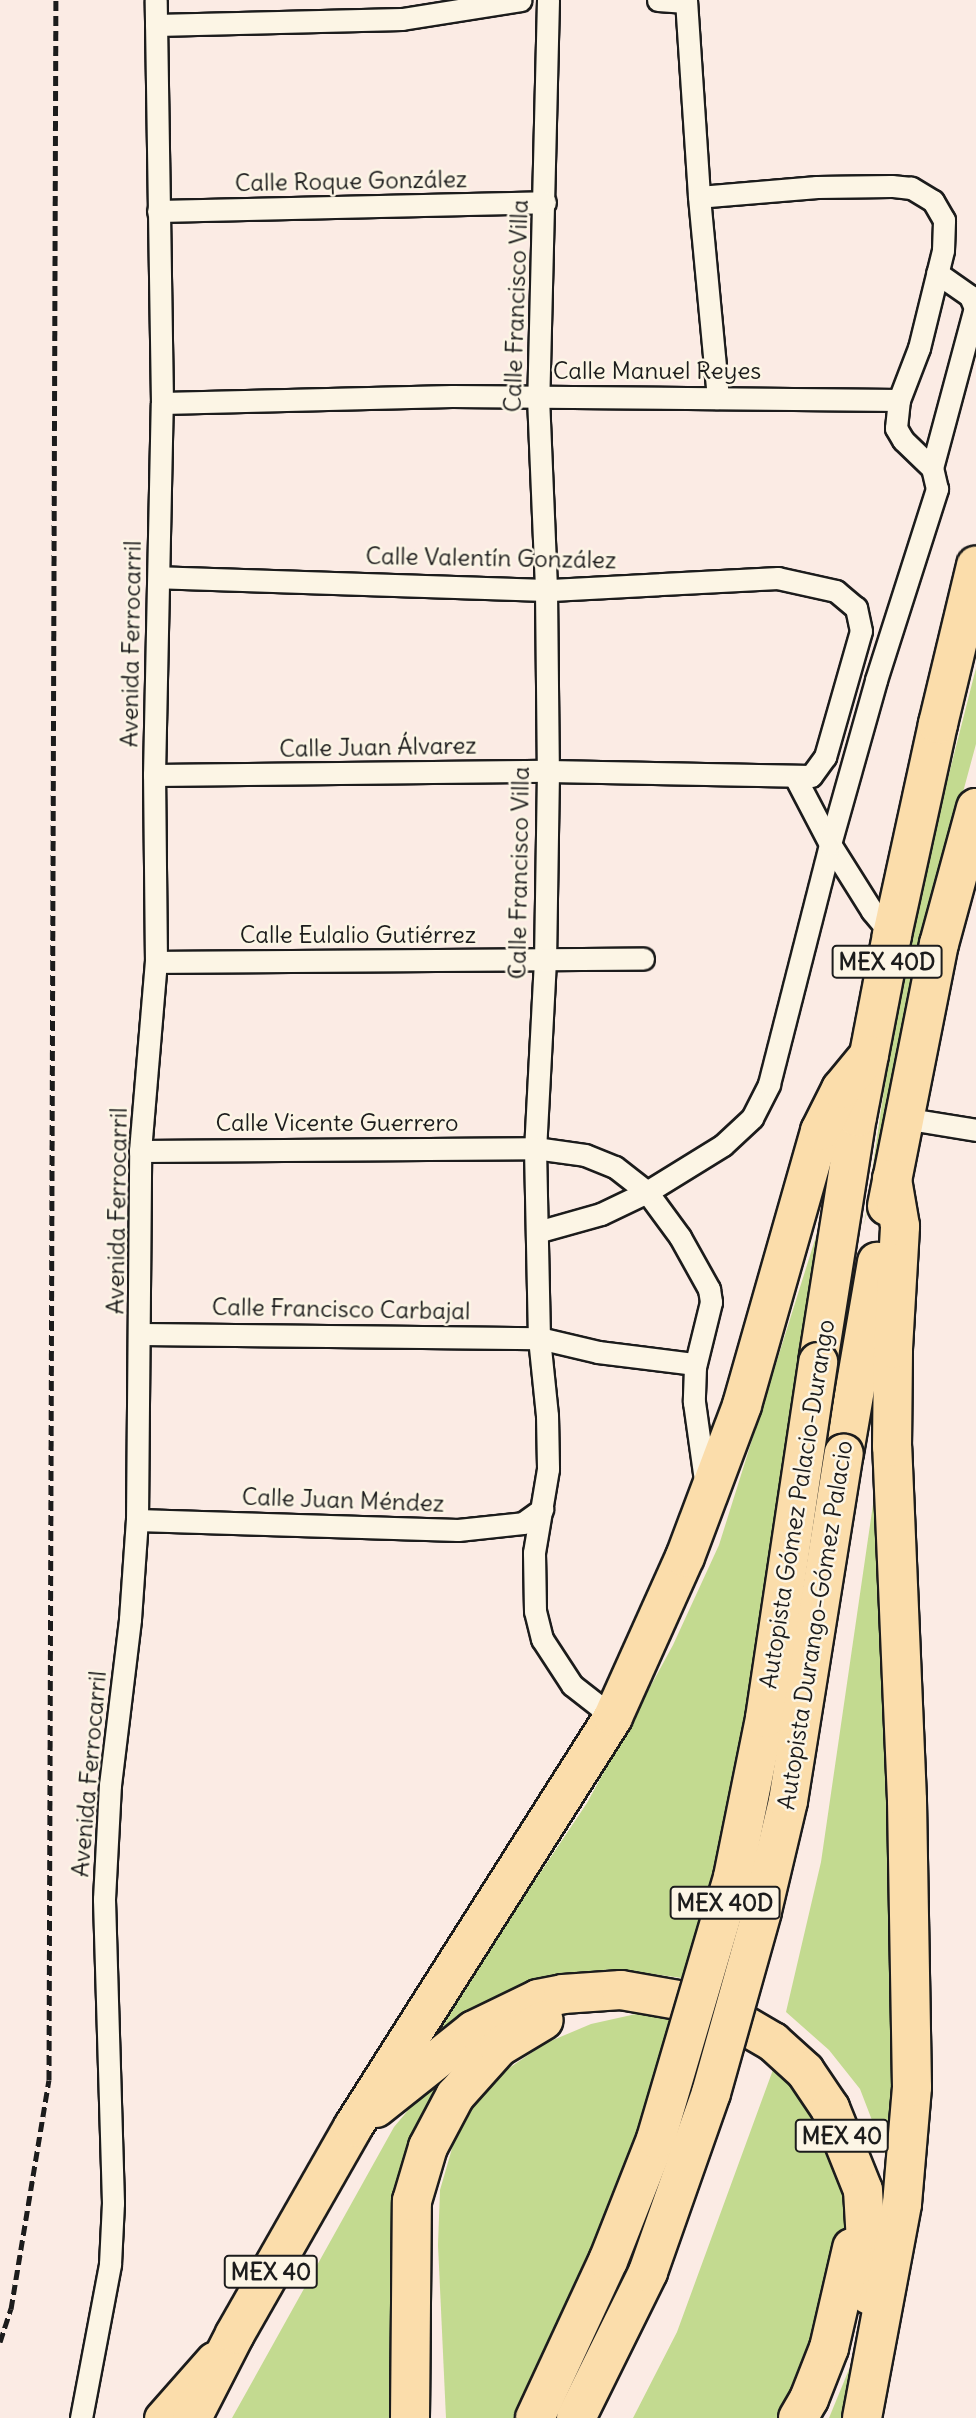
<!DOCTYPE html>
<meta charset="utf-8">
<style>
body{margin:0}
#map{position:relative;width:976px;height:2418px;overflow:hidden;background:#fbebe4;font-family:Delius,sans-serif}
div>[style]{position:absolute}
.green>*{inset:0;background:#c3da90}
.roads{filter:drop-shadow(2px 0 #1c1c1c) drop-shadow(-2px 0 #1c1c1c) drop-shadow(0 2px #1c1c1c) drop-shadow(0 -2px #1c1c1c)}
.minor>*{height:21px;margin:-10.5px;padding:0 10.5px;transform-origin:10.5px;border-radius:10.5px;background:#fcf5e5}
.primary>*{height:33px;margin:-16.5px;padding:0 16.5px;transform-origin:16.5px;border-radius:16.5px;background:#fbddab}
.motorway>*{height:38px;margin:-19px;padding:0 19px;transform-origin:19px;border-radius:19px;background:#fbddab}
.rail>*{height:5px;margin-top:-2.5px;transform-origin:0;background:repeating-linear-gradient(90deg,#1c1c1c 0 10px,transparent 0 15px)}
.bridges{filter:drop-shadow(2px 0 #1c1c1c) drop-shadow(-2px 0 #1c1c1c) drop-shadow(0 2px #1c1c1c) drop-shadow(0 -2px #1c1c1c)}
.motorway-bridge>*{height:38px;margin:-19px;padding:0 19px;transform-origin:19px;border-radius:19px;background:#fbddab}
span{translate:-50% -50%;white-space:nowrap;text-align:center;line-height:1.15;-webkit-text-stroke:5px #fcf5e5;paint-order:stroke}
.shield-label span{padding:2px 5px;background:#fcf5e5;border:2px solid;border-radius:5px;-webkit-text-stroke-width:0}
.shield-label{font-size:23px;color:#1c1c1c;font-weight:700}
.street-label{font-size:24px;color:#1c1c1c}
</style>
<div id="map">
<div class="green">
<i style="clip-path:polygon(976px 668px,976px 744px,921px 948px,864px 1226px,905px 947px)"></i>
<i style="clip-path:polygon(840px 1160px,773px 1587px,722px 1855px,690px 1979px,614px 1969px,569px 1973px,529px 1985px,483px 2006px,431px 2036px,587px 1803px,673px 1645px,719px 1545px)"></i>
<i style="clip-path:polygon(885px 1422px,898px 2188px,860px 2089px,829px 2050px,786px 2012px,821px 1862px)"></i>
<i style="clip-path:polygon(636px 2014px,681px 2018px,624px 2190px,525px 2418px,446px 2418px,438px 2245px,440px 2190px,453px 2145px,474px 2106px,506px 2070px,546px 2043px,591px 2024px)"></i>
<i style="clip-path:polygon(488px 2039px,434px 2107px,403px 2418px,232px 2418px,394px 2127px,426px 2089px)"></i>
<i style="clip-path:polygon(774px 2067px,811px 2104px,843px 2173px,848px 2217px,846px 2262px,789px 2418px,633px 2418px,677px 2332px)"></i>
<i style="clip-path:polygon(859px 2345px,845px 2418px,829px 2418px)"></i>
</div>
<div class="roads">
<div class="minor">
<i style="left:548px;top:0;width:397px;rotate:91.4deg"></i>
<i style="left:538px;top:397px;width:193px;rotate:87.6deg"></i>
<i style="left:546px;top:590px;width:181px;rotate:89.4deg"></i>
<i style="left:548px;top:771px;width:189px;rotate:90.9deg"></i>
<i style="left:545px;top:960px;width:188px;rotate:93deg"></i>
<i style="left:535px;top:1148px;width:190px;rotate:88.8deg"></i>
<i style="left:539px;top:1338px;width:77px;rotate:84.1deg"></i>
<i style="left:547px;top:1415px;width:54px;rotate:88.9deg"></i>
<i style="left:548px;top:1469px;width:85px;rotate:99.5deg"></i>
<i style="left:534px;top:1553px;width:58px;rotate:89deg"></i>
<i style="left:535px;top:1611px;width:29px;rotate:76deg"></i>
<i style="left:542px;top:1639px;width:55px;rotate:56.9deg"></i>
<i style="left:572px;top:1685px;width:52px;rotate:38deg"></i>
<i style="left:658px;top:0;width:28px;rotate:4deg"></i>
<i style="left:686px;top:0;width:197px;rotate:86.2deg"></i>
<i style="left:699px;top:197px;width:202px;rotate:84.6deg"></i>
<i style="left:156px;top:25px;width:246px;rotate:-1.4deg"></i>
<i style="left:402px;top:19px;width:120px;rotate:-9.1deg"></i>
<i style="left:158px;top:211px;width:387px;rotate:-1.3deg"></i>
<i style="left:162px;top:403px;width:290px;rotate:-1.4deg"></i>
<i style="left:452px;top:396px;width:447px;rotate:0.5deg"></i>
<i style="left:932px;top:468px;width:166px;rotate:-75deg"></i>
<i style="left:975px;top:308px;width:13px;rotate:-113deg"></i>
<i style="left:970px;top:296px;width:40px;rotate:-145.1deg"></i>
<i style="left:154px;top:775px;width:394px;rotate:-0.6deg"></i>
<i style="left:548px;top:771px;width:263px;rotate:1.1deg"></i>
<i style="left:811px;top:776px;width:24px;rotate:-54deg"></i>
<i style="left:825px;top:757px;width:131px;rotate:-74.1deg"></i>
<i style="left:861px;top:631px;width:24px;rotate:-102deg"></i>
<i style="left:856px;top:608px;width:26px;rotate:-140deg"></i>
<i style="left:836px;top:591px;width:59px;rotate:-167.4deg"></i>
<i style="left:778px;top:578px;width:232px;rotate:177deg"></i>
<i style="left:546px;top:590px;width:387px;rotate:-178.1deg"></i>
<i style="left:795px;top:777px;width:76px;rotate:62.4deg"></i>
<i style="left:830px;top:844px;width:79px;rotate:57.9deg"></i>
<i style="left:872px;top:911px;width:31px;rotate:50deg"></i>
<i style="left:156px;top:962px;width:487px;rotate:-0.4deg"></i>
<i style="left:903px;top:1118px;width:74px;rotate:9.3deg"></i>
<i style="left:140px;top:1151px;width:395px;rotate:-0.4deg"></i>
<i style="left:535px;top:1148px;width:50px;rotate:8deg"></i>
<i style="left:585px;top:1155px;width:32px;rotate:22deg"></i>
<i style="left:615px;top:1167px;width:41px;rotate:38deg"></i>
<i style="left:647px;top:1192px;width:56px;rotate:53.7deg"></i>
<i style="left:680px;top:1237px;width:60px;rotate:60.9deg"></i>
<i style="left:709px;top:1289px;width:13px;rotate:81deg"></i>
<i style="left:711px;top:1302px;width:67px;rotate:103.8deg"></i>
<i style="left:695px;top:1367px;width:35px;rotate:92deg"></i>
<i style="left:694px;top:1402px;width:86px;rotate:82deg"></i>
<i style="left:537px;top:1232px;width:66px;rotate:-15.7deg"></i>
<i style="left:601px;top:1214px;width:51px;rotate:-25.6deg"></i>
<i style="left:647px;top:1192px;width:89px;rotate:-31.7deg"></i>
<i style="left:723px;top:1145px;width:40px;rotate:-43deg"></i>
<i style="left:752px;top:1118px;width:38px;rotate:-63deg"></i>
<i style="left:769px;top:1084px;width:248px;rotate:-75.7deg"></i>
<i style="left:830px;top:844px;width:170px;rotate:-74.3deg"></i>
<i style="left:876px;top:680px;width:201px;rotate:-72.3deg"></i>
<i style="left:937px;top:489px;width:22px;rotate:-103deg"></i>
<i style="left:932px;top:468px;width:40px;rotate:-136deg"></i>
<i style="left:903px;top:440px;width:14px;rotate:-120deg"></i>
<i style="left:896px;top:428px;width:28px;rotate:-84deg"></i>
<i style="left:899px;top:400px;width:56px;rotate:-69deg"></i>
<i style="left:919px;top:348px;width:101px;rotate:-76.2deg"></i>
<i style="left:943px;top:250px;width:30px;rotate:-88deg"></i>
<i style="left:944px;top:220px;width:22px;rotate:-120deg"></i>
<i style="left:933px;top:201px;width:26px;rotate:-149deg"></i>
<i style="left:911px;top:188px;width:20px;rotate:-174deg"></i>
<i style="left:891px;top:186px;width:74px;rotate:179.2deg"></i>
<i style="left:817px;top:187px;width:118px;rotate:175.2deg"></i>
<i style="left:141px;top:1334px;width:398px;rotate:0.6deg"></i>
<i style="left:539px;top:1338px;width:61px;rotate:13.3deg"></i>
<i style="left:598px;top:1352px;width:98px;rotate:7.1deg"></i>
<i style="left:137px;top:1520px;width:321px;rotate:1.8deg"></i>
<i style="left:458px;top:1530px;width:65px;rotate:-6.1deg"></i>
<i style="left:523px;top:1523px;width:24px;rotate:-36deg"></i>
<i style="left:81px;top:2418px;width:157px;rotate:-79.3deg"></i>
<i style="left:110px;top:2264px;width:61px;rotate:-87.2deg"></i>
<i style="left:113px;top:2203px;width:304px;rotate:-91.7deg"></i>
<i style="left:104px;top:1899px;width:114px;rotate:-87deg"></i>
<i style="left:110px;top:1785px;width:167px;rotate:-83.1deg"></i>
<i style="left:130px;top:1619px;width:99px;rotate:-86deg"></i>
<i style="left:137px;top:1520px;width:369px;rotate:-89.5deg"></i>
<i style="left:140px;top:1151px;width:190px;rotate:-85.2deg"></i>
<i style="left:156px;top:962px;width:187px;rotate:-90.6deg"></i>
<i style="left:154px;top:775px;width:372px;rotate:-88.8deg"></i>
<i style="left:162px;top:403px;width:403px;rotate:-90.9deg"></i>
</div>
<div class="primary">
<i style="left:161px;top:2418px;width:79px;rotate:-48.6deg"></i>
</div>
<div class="motorway">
<i style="left:887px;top:1206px;width:267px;rotate:-78.8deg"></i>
<i style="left:939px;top:944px;width:141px;rotate:-74.8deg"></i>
<i style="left:818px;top:1362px;width:248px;rotate:-81deg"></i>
<i style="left:857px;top:1117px;width:185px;rotate:-79.1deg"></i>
<i style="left:892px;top:935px;width:216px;rotate:-77.7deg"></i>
<i style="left:938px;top:724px;width:163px;rotate:-76.5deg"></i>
<i style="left:844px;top:1453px;width:194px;rotate:-80.2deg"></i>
<i style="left:376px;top:2108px;width:125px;rotate:-38.5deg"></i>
<i style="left:474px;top:2030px;width:71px;rotate:-25.8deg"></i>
<i style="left:538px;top:1999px;width:25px;rotate:-11deg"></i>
<i style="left:563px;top:1994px;width:58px;rotate:-3.9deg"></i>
<i style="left:621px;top:1990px;width:58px;rotate:10deg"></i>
<i style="left:678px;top:2000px;width:63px;rotate:19.6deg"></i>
<i style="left:737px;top:2021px;width:42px;rotate:30.3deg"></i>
<i style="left:773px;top:2042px;width:43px;rotate:42.2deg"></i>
<i style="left:805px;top:2071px;width:45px;rotate:56deg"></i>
<i style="left:830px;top:2108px;width:88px;rotate:68.1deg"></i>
<i style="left:863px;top:2190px;width:105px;rotate:86.7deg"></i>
<i style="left:192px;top:2418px;width:94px;rotate:-62.9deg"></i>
<i style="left:235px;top:2334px;width:238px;rotate:-60.3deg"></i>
<i style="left:353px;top:2127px;width:485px;rotate:-57.6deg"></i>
<i style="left:613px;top:1717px;width:175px;rotate:-65.8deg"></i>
<i style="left:685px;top:1557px;width:162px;rotate:-69.4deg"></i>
<i style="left:742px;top:1405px;width:285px;rotate:-74.1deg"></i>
<i style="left:820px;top:1131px;width:47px;rotate:-63.4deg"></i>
<i style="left:841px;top:1089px;width:44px;rotate:-50.5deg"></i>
<i style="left:410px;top:2418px;width:217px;rotate:-89.5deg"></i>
<i style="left:412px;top:2201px;width:56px;rotate:-73.5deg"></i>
<i style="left:428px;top:2147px;width:58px;rotate:-62.1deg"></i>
<i style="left:455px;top:2096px;width:66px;rotate:-48.1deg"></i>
<i style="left:499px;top:2047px;width:52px;rotate:-31deg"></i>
<i style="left:798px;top:2418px;width:22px;rotate:-60deg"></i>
<i style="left:809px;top:2399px;width:55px;rotate:-68.6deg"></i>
<i style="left:829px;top:2348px;width:103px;rotate:-77deg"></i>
<i style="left:862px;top:2418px;width:218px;rotate:-79.4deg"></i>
<i style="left:902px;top:2204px;width:117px;rotate:-85.1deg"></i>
<i style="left:912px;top:2087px;width:287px;rotate:-91deg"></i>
<i style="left:907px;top:1800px;width:353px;rotate:-92.4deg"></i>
<i style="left:892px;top:1447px;width:98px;rotate:-89.4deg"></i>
<i style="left:893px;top:1349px;width:123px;rotate:-86.7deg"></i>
<i style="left:900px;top:1226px;width:48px;rotate:-99.7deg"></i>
</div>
</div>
<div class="rail">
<i style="left:0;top:2342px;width:35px;rotate:-72deg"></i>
<i style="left:11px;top:2309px;width:232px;rotate:-80.6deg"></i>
<i style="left:49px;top:2080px;width:2080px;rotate:-89.81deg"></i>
</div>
<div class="bridges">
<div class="motorway-bridge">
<i style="left:535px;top:2418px;width:173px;rotate:-65.1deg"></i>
<i style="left:608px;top:2261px;width:131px;rotate:-68.5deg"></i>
<i style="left:656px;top:2139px;width:273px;rotate:-73.6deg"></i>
<i style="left:733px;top:1877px;width:162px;rotate:-78.6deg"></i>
<i style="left:765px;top:1718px;width:360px;rotate:-81.5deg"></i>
<i style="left:576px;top:2418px;width:163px;rotate:-63.7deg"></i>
<i style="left:648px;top:2272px;width:190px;rotate:-70.6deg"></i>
<i style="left:711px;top:2093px;width:189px;rotate:-74.3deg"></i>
<i style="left:762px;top:1911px;width:113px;rotate:-76.7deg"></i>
<i style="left:788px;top:1801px;width:352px;rotate:-80.9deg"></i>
</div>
</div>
<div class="shield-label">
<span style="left:887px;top:962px">MEX 40D</span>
<span style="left:725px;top:1903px">MEX 40D</span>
<span style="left:842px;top:2136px">MEX 40</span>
<span style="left:271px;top:2272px">MEX 40</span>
</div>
<div class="street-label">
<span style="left:351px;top:181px;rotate:-1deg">Calle Roque González</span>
<span style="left:516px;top:306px;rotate:-88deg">Calle Francisco Villa</span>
<span style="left:657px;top:371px">Calle Manuel Reyes</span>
<span style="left:491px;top:558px;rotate:1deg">Calle Valentín González</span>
<span style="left:131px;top:644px;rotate:-89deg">Avenida Ferrocarril</span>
<span style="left:378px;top:747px;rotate:-1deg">Calle Juan Álvarez</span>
<span style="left:519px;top:873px;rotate:-89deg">Calle Francisco Villa</span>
<span style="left:358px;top:935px">Calle Eulalio Gutiérrez</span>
<span style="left:337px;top:1123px">Calle Vicente Guerrero</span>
<span style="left:117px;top:1211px;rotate:-89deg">Avenida Ferrocarril</span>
<span style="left:341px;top:1309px;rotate:1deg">Calle Francisco Carbajal</span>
<span style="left:343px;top:1500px;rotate:2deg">Calle Juan Méndez</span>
<span style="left:797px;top:1504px;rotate:-81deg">Autopista Gómez Palacio-Durango</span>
<span style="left:815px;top:1625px;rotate:-81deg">Autopista Durango-Gómez Palacio</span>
<span style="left:89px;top:1774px;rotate:-85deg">Avenida Ferrocarril</span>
</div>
</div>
